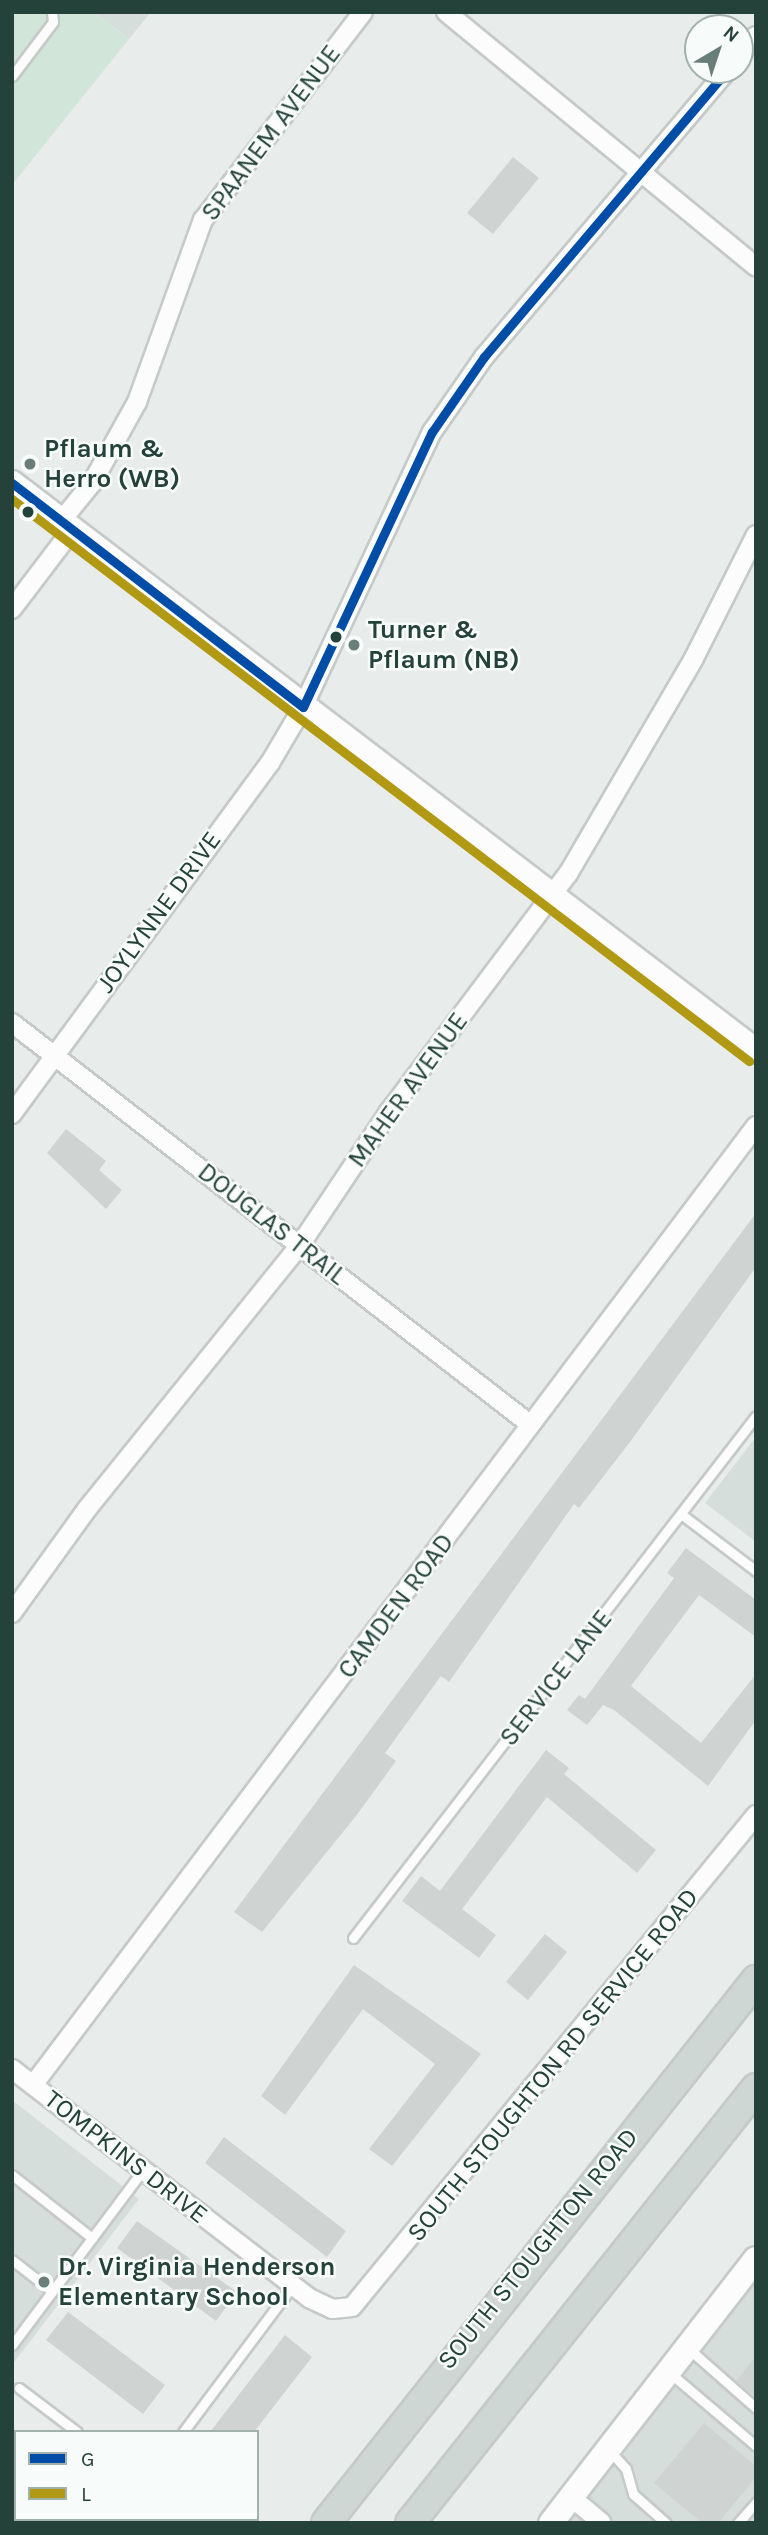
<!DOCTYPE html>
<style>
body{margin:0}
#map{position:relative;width:768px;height:2535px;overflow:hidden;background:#e8edeb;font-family:Karla,sans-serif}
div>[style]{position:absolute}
.built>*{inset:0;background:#d6dedb}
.green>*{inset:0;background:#d1e6d8}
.building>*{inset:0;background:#cfd4d2}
.roads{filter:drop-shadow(2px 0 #c5cac8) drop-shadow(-2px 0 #c5cac8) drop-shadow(0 2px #c5cac8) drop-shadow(0 -2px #c5cac8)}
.lane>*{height:9px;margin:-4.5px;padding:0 4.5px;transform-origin:4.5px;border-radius:4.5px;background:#fcfcfc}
.street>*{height:18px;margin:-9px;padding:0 9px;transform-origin:9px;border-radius:9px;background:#fcfcfc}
.secondary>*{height:24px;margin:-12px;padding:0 12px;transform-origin:12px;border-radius:12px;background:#fcfcfc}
.primary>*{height:28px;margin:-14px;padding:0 14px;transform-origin:14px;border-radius:14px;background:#cfd7d5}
.bus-1>*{height:9px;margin:-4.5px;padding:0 4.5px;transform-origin:4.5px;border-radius:4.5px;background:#004da8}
.bus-2>*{height:9px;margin:-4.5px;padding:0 4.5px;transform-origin:4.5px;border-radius:4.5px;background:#b29914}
.dots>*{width:19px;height:19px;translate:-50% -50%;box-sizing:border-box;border:4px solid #f7fbf9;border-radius:50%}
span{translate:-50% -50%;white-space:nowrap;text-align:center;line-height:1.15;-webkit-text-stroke:5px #f7fbf9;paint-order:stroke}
.street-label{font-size:26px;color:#24423a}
.poi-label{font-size:26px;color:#24423a;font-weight:700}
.left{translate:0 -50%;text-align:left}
.frame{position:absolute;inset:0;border:14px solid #24423a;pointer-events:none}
.legend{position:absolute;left:14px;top:2430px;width:245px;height:91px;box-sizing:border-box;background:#f7fbf9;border:2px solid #a3b1ad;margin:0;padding:9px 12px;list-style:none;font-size:21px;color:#24423a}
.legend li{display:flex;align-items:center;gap:14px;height:35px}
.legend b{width:35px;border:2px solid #a3b1ad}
.north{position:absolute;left:684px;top:14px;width:70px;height:70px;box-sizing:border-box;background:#f7fbf9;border:2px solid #a3b1ad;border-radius:50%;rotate:39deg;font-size:19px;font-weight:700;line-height:28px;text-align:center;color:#24423a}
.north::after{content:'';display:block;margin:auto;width:24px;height:32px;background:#697e78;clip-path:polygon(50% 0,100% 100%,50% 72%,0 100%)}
</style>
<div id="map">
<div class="built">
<i style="clip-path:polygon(94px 12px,151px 12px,129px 39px)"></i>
<i style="clip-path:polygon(756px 1437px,756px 1542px,705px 1503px)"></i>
<i style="clip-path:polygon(12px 2100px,139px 2199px,12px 2365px)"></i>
<i style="clip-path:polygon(756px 2259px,756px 2523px,551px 2523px)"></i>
</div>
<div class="green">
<i style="clip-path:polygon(12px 12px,94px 12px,129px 39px,12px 185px)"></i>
</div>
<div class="building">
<i style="clip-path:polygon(513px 157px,539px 178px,493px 234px,467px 213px)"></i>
<i style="clip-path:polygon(66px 1129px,106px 1161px,99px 1170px,122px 1190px,106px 1209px,47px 1153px)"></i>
<i style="clip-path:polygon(756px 1213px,756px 1267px,630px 1442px,579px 1508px,574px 1504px,449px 1682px,441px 1676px,385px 1753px,396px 1761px,356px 1816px,262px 1932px,234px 1912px)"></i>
<i style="clip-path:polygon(686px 1548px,756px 1600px,756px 1637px,699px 1595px,631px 1686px,701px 1743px,756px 1674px,756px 1720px,708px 1786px,614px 1710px,603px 1705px,587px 1725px,567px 1710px,579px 1695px,585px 1699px,674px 1578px,667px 1573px)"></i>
<i style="clip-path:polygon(546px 1750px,569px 1768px,564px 1774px,656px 1850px,637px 1873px,547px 1797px,462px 1909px,496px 1935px,479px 1958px,402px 1901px,421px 1876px,440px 1891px)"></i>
<i style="clip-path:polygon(545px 1934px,567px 1952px,528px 2000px,506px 1982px)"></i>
<i style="clip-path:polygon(354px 1965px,481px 2054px,392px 2166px,369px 2149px,435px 2064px,363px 2009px,285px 2115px,261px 2096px)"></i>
<i style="clip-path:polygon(224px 2137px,346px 2231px,327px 2257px,205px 2163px)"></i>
<i style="clip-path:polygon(137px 2221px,237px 2292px,216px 2321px,117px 2248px)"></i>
<i style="clip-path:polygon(68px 2312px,165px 2385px,143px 2414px,46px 2340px)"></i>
<i style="clip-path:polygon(285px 2335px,312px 2357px,254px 2432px,210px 2432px)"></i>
<i style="clip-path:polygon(756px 2356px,756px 2397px,736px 2381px)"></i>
<i style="clip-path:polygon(704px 2423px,756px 2466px,756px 2477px,718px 2523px,702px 2523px,654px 2483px)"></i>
</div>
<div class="roads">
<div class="lane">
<i style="left:12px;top:76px;width:68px;rotate:-52.8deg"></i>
<i style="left:53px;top:22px;width:10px;rotate:-96deg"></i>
<i style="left:681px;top:1514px;width:94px;rotate:37.2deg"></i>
<i style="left:353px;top:1938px;width:659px;rotate:-52.33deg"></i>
<i style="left:12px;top:2175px;width:102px;rotate:38.2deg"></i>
<i style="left:12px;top:2260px;width:51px;rotate:37.8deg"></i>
<i style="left:12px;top:2345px;width:219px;rotate:-53.2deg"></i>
<i style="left:689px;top:2349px;width:89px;rotate:41.4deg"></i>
<i style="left:670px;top:2373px;width:113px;rotate:40.3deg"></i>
<i style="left:19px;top:2388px;width:73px;rotate:37.2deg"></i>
<i style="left:183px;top:2432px;width:184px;rotate:-53.2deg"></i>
<i style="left:609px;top:2450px;width:25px;rotate:48deg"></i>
<i style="left:626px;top:2469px;width:26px;rotate:74deg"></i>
<i style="left:633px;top:2494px;width:44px;rotate:41.3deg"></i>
<i style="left:115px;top:2523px;width:4px;rotate:-63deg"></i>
<i style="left:738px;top:2523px;width:28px;rotate:-49deg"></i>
</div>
<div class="street">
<i style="left:446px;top:12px;width:401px;rotate:39.4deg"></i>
<i style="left:740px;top:55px;width:25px;rotate:-50deg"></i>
<i style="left:61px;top:521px;width:49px;rotate:-50.8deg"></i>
<i style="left:92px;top:483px;width:93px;rotate:-60.9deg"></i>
<i style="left:137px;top:402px;width:194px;rotate:-70.1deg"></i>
<i style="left:203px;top:220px;width:262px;rotate:-52.4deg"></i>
<i style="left:12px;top:609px;width:99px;rotate:-52.8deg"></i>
<i style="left:12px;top:1023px;width:656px;rotate:37.76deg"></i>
<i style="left:12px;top:1114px;width:436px;rotate:-53.7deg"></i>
<i style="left:270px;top:763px;width:65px;rotate:-59.5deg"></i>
<i style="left:303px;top:707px;width:304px;rotate:-64.9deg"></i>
<i style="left:432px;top:432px;width:91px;rotate:-55.3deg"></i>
<i style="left:484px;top:357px;width:376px;rotate:-49.7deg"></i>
<i style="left:12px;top:1613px;width:128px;rotate:-54.2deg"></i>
<i style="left:87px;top:1509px;width:339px;rotate:-51.1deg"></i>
<i style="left:300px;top:1245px;width:160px;rotate:-56.2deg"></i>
<i style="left:389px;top:1112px;width:298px;rotate:-53.1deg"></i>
<i style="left:568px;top:874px;width:248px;rotate:-59.7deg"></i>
<i style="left:693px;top:660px;width:140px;rotate:-63.3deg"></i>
<i style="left:12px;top:2069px;width:375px;rotate:37.6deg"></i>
<i style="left:309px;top:2298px;width:26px;rotate:25deg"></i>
<i style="left:333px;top:2309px;width:19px;rotate:-6deg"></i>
<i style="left:352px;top:2307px;width:637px;rotate:-50.61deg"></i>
<i style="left:33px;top:2085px;width:1201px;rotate:-52.99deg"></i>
<i style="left:571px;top:2497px;width:40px;rotate:40deg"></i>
</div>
<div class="secondary">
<i style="left:12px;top:483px;width:936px;rotate:37.36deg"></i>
<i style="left:551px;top:2523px;width:334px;rotate:-52.2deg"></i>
</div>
<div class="primary">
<i style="left:326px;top:2523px;width:693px;rotate:-51.62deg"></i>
<i style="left:410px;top:2523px;width:556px;rotate:-51.5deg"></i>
</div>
</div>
<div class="bus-1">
<i style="left:12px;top:483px;width:367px;rotate:37.6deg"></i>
<i style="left:303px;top:707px;width:304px;rotate:-64.9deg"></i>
<i style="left:432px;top:432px;width:91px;rotate:-55.3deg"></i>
<i style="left:484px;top:357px;width:376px;rotate:-49.7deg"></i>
</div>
<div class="bus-2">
<i style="left:12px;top:499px;width:927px;rotate:37.33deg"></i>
</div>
<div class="dots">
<i style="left:30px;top:464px;background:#697e78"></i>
<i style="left:28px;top:512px;background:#24423a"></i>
<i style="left:336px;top:637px;background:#24423a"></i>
<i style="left:354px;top:645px;background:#697e78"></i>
<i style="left:44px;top:2282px;background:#697e78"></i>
</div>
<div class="street-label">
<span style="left:271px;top:133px;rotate:-53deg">SPAANEM AVENUE</span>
<span style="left:159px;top:912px;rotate:-54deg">JOYLYNNE DRIVE</span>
<span style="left:408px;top:1090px;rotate:-54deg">MAHER AVENUE</span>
<span style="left:272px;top:1224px;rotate:38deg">DOUGLAS TRAIL</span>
<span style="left:396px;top:1606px;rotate:-53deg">CAMDEN ROAD</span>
<span style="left:556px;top:1678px;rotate:-52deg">SERVICE LANE</span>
<span style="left:553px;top:2065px;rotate:-51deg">SOUTH STOUGHTON RD SERVICE ROAD</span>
<span style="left:126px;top:2157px;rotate:38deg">TOMPKINS DRIVE</span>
<span style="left:538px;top:2249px;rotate:-51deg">SOUTH STOUGHTON ROAD</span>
</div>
<div class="poi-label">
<span class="left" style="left:44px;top:464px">Pflaum &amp;<br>Herro (WB)</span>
<span class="left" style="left:368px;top:645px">Turner &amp;<br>Pflaum (NB)</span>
<span class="left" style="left:58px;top:2282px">Dr. Virginia Henderson<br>Elementary School</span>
</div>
<div class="frame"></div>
<ul class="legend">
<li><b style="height:9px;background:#004da8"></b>G</li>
<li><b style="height:9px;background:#b29914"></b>L</li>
</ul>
<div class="north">N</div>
</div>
